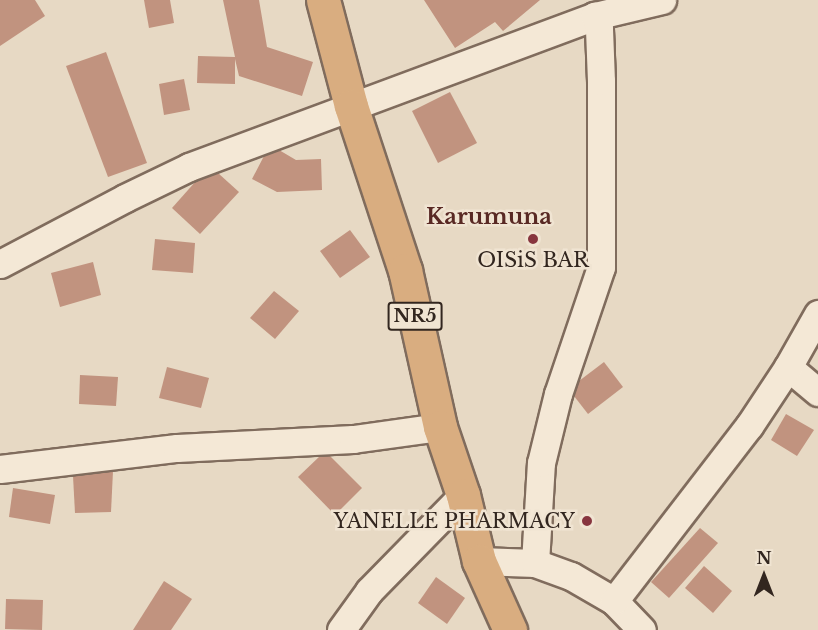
<!DOCTYPE html>
<style>
body{margin:0}
#map{position:relative;width:818px;height:630px;overflow:hidden;background:#e7d9c4;font-family:"Libre Baskerville",serif}
div>[style]{position:absolute}
.building>*{inset:0;background:#c1937f}
.roads{filter:drop-shadow(2px 0 #806c5d) drop-shadow(-2px 0 #806c5d) drop-shadow(0 2px #806c5d) drop-shadow(0 -2px #806c5d)}
.minor>*{height:27px;margin:-13.5px;padding:0 13.5px;transform-origin:13.5px;border-radius:13.5px;background:#f4e8d6}
.trunk>*{height:33px;margin:-16.5px;padding:0 16.5px;transform-origin:16.5px;border-radius:16.5px;background:#d9ad80}
.dots>*{width:16px;height:16px;translate:-50% -50%;box-sizing:border-box;border:3px solid #f0e4d2;border-radius:50%}
span{translate:-50% -50%;white-space:nowrap;text-align:center;line-height:1.15;-webkit-text-stroke:5px #f0e4d2;paint-order:stroke}
.shield-label span{padding:2px 4px;background:#f0e4d2;border:2px solid;border-radius:4px;-webkit-text-stroke-width:0}
.shield-label{font-size:18px;color:#32261f;font-weight:700}
.poi-label{font-size:20px;color:#32261f}
.right{translate:-100% -50%;text-align:right}
.quarter-label{font-size:22px;color:#592924;font-weight:700}
.north{position:absolute;left:734px;top:546px;width:60px;height:60px;-webkit-text-stroke:4px #f0e4d2;paint-order:stroke;rotate:0deg;font-size:16px;font-weight:700;line-height:24px;text-align:center;color:#32261f}
.north::after{content:'';display:block;margin:auto;width:21px;height:27px;background:#32261f;clip-path:polygon(50% 0,100% 100%,50% 72%,0 100%)}
</style>
<div id="map">
<div class="building">
<i style="clip-path:polygon(0 0,35px 0,45px 16px,0 46px)"></i>
<i style="clip-path:polygon(144px 0,170px 0,174px 23px,149px 28px)"></i>
<i style="clip-path:polygon(223px 0,259px 0,267px 47px,313px 62px,302px 96px,239px 76px,235px 59px,235px 84px,197px 83px,198px 56px,235px 57px)"></i>
<i style="clip-path:polygon(424px 0,540px 0,503px 31px,495px 22px,455px 48px)"></i>
<i style="clip-path:polygon(106px 52px,147px 163px,108px 177px,66px 66px)"></i>
<i style="clip-path:polygon(184px 79px,190px 110px,164px 115px,159px 84px)"></i>
<i style="clip-path:polygon(450px 92px,477px 143px,438px 163px,412px 111px)"></i>
<i style="clip-path:polygon(279px 150px,296px 160px,321px 159px,322px 190px,277px 192px,252px 179px,264px 156px)"></i>
<i style="clip-path:polygon(218px 173px,239px 192px,200px 234px,172px 208px,196px 181px)"></i>
<i style="clip-path:polygon(350px 230px,370px 257px,340px 278px,320px 251px)"></i>
<i style="clip-path:polygon(155px 239px,195px 243px,193px 273px,152px 270px)"></i>
<i style="clip-path:polygon(93px 262px,101px 295px,60px 307px,51px 273px)"></i>
<i style="clip-path:polygon(274px 291px,299px 311px,275px 339px,250px 318px)"></i>
<i style="clip-path:polygon(604px 362px,623px 387px,588px 414px,574px 396px,579px 381px)"></i>
<i style="clip-path:polygon(167px 367px,209px 378px,201px 408px,159px 398px)"></i>
<i style="clip-path:polygon(80px 375px,118px 377px,116px 406px,79px 404px)"></i>
<i style="clip-path:polygon(786px 414px,814px 430px,797px 456px,771px 440px)"></i>
<i style="clip-path:polygon(320px 456px,330px 456px,362px 488px,335px 515px,298px 477px)"></i>
<i style="clip-path:polygon(113px 471px,111px 512px,75px 513px,73px 476px)"></i>
<i style="clip-path:polygon(13px 488px,55px 495px,50px 524px,9px 517px)"></i>
<i style="clip-path:polygon(700px 528px,718px 543px,669px 598px,651px 582px)"></i>
<i style="clip-path:polygon(704px 566px,732px 591px,713px 613px,685px 588px)"></i>
<i style="clip-path:polygon(436px 577px,465px 598px,447px 624px,418px 603px)"></i>
<i style="clip-path:polygon(164px 581px,192px 599px,171px 630px,133px 630px)"></i>
<i style="clip-path:polygon(6px 599px,43px 600px,42px 630px,5px 629px)"></i>
</div>
<div class="roads">
<div class="minor">
<i style="left:0;top:264px;width:141px;rotate:-27.8deg"></i>
<i style="left:125px;top:198px;width:71px;rotate:-25.8deg"></i>
<i style="left:189px;top:167px;width:433px;rotate:-20.4deg"></i>
<i style="left:595px;top:16px;width:69px;rotate:-13.4deg"></i>
<i style="left:788px;top:367px;width:39px;rotate:40deg"></i>
<i style="left:0;top:469px;width:178px;rotate:-6.8deg"></i>
<i style="left:177px;top:448px;width:176px;rotate:-2.9deg"></i>
<i style="left:353px;top:439px;width:88px;rotate:-7.9deg"></i>
<i style="left:479px;top:561px;width:56px;rotate:2deg"></i>
<i style="left:535px;top:563px;width:38px;rotate:20deg"></i>
<i style="left:571px;top:576px;width:50px;rotate:30.2deg"></i>
<i style="left:614px;top:601px;width:40px;rotate:46deg"></i>
<i style="left:535px;top:563px;width:100px;rotate:-86.6deg"></i>
<i style="left:541px;top:463px;width:71px;rotate:-76.2deg"></i>
<i style="left:558px;top:394px;width:134px;rotate:-71.3deg"></i>
<i style="left:601px;top:267px;width:186px;rotate:-90deg"></i>
<i style="left:601px;top:81px;width:53px;rotate:-92.2deg"></i>
<i style="left:599px;top:28px;width:13px;rotate:-108deg"></i>
<i style="left:614px;top:601px;width:221px;rotate:-52.4deg"></i>
<i style="left:749px;top:426px;width:71px;rotate:-56.5deg"></i>
<i style="left:788px;top:367px;width:61px;rotate:-60.5deg"></i>
<i style="left:341px;top:630px;width:48px;rotate:-54.3deg"></i>
<i style="left:369px;top:591px;width:134px;rotate:-45.6deg"></i>
</div>
<div class="trunk">
<i style="left:323px;top:0;width:110px;rotate:75.2deg"></i>
<i style="left:351px;top:106px;width:173px;rotate:71.8deg"></i>
<i style="left:405px;top:270px;width:161px;rotate:77.4deg"></i>
<i style="left:440px;top:427px;width:72px;rotate:71.3deg"></i>
<i style="left:463px;top:495px;width:68px;rotate:76.4deg"></i>
<i style="left:479px;top:561px;width:76px;rotate:65.8deg"></i>
</div>
</div>
<div class="dots">
<i style="left:533px;top:239px;background:#87353e"></i>
<i style="left:587px;top:521px;background:#87353e"></i>
</div>
<div class="shield-label">
<span style="left:415px;top:316px">NR5</span>
</div>
<div class="poi-label">
<span style="left:533px;top:260px">OISiS BAR</span>
<span class="right" style="left:575px;top:521px">YANELLE PHARMACY</span>
</div>
<div class="quarter-label">
<span style="left:489px;top:217px">Karumuna</span>
</div>
<div class="north">N</div>
</div>
